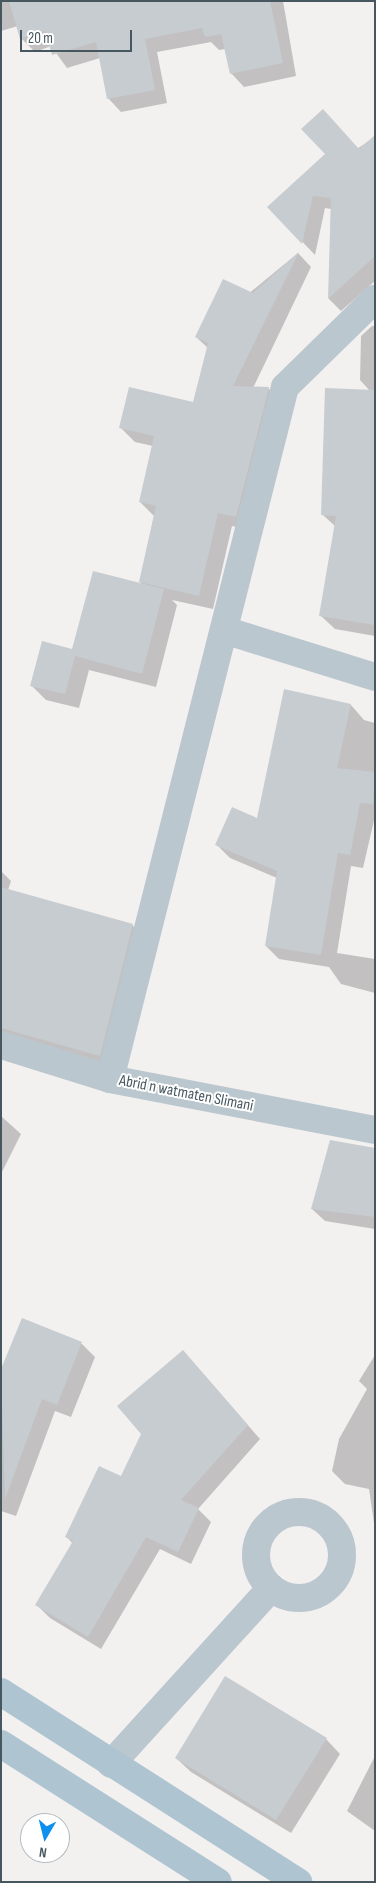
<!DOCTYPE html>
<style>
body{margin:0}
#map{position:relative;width:376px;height:1883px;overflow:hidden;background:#f3f0f0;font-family:"Sofia Sans Condensed",sans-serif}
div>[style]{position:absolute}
.shadow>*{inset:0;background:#0003}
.building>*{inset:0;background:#c7ccd0}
.minor>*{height:28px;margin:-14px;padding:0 14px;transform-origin:14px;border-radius:14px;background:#bbc7ce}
.minor>.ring{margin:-14px;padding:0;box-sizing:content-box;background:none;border:28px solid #bbc7ce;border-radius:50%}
.major>*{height:28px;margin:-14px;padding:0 14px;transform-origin:14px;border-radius:14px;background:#aec4d0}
span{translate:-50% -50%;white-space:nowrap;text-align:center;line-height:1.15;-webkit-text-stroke:4px #fff;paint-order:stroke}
.street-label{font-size:16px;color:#47575f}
.frame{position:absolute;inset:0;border:2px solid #47575f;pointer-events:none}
.north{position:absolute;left:20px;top:1813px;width:50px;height:50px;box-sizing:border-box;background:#fff;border:1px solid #b5bcbf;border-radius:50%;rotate:188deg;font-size:14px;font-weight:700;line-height:20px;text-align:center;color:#47575f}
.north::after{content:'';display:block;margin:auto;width:18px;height:22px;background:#0f8fee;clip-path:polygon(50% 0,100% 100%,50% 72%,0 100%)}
.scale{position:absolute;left:20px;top:30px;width:112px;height:22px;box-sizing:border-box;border:2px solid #47575f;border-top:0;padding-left:6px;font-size:15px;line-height:18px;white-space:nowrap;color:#47575f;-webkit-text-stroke:4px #fff;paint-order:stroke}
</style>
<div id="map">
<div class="shadow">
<i style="clip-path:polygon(1px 1px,283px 1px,296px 76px,244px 87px,231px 73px,225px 49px,219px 50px,211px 42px,157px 52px,167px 103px,121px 112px,108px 98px,100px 58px,67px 68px,51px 46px,35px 52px,21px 38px,18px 26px,1px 31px)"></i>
<i style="clip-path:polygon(375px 137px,375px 281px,341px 311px,329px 299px,331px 209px,325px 208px,315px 255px,269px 207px)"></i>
<i style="clip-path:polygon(298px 253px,311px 267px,253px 388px,268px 388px,282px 402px,250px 530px,232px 526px,213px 609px,172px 600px,177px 605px,156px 687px,89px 670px,79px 708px,46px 700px,31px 685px,144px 586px,140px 582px,154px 516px,140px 502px,153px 446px,135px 442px,121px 428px,194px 403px,208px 348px,196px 337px)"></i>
<i style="clip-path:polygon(372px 326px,375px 326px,375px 636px,335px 629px,320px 615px,336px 527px,323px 515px,370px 391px,360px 380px,361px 336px)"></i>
<i style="clip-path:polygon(351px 705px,364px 720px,375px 723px,375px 816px,363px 868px,351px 866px,337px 953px,375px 959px,375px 993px,341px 984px,329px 967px,279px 959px,266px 946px,277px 878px,230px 858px,217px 845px,258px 820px)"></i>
<i style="clip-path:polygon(1px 871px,11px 881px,8px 890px,132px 925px,148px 941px,115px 1071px,1px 1039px)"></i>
<i style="clip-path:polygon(1px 1116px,21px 1134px,1px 1174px)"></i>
<i style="clip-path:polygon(375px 1149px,375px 1229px,325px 1221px,312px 1209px)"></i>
<i style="clip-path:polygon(22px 1320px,82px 1344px,95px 1357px,71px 1417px,55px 1411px,16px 1516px,1px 1511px,1px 1372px)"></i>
<i style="clip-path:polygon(183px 1351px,260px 1439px,198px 1509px,211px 1522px,191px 1564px,160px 1549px,101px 1649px,50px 1618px,37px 1605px,73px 1544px,67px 1537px,121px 1477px)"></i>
<i style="clip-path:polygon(375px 1355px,375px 1530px,369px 1489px,345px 1484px,332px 1471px,339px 1439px,367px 1389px,359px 1381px)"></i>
<i style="clip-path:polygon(326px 1739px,340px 1754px,291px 1833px,191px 1772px,176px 1758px)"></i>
<i style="clip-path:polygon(375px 1756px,375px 1831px,347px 1811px)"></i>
</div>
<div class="building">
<i style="clip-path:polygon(9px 1px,270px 1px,283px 63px,230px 74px,221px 34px,205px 37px,202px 28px,145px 39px,155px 90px,107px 99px,96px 42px,52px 55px,45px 31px,20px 39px)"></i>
<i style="clip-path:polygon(323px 109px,359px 149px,375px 135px,375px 256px,328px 299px,331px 198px,313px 196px,302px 244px,267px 207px,325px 154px,301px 129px)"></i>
<i style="clip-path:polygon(299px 252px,233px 386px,269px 387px,236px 517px,218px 513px,199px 596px,139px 582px,156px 506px,139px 502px,154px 436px,119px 428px,129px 387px,193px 402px,208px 343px,195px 337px,223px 279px,253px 293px)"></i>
<i style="clip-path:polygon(325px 388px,375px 390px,375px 625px,319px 616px,336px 516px,321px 515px)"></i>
<i style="clip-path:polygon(93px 571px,164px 589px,142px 674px,75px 656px,65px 694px,30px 686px,42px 641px,72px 649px)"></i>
<i style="clip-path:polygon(284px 689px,351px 704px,337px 768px,375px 772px,373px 804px,360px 803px,350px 855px,338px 853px,321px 955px,265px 946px,277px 871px,215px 845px,232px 807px,257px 818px)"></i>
<i style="clip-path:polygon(1px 887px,133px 924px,100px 1056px,1px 1028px)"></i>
<i style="clip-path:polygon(330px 1140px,375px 1148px,375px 1217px,311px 1209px)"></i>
<i style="clip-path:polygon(22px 1318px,82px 1342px,57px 1405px,42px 1399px,5px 1499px,1px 1369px)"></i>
<i style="clip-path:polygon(183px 1350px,248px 1425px,181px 1500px,199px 1508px,178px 1552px,146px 1537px,88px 1637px,35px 1605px,73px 1541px,65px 1537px,99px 1466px,121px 1476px,141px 1434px,117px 1406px)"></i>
<i style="clip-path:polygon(225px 1676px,327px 1738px,276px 1820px,175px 1758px)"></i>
</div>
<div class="minor">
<i style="left:224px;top:630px;width:158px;rotate:17.3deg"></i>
<i style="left:1px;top:1045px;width:114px;rotate:17.3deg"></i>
<i style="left:110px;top:1079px;width:270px;rotate:10.9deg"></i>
<i style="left:110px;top:1079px;width:714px;rotate:-75.81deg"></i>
<i style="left:285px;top:387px;width:126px;rotate:-44.4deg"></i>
<i class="ring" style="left:256px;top:1512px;width:58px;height:58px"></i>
<i style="left:111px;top:1764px;width:238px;rotate:-47.7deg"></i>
</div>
<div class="major">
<i style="left:1px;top:1692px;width:353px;rotate:32.6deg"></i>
<i style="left:1px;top:1744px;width:257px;rotate:32.5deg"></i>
</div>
<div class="street-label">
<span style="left:186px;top:1094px;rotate:11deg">Abrid n watmaten Slimani</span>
</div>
<div class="frame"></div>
<div class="north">N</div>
<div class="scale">20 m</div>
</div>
